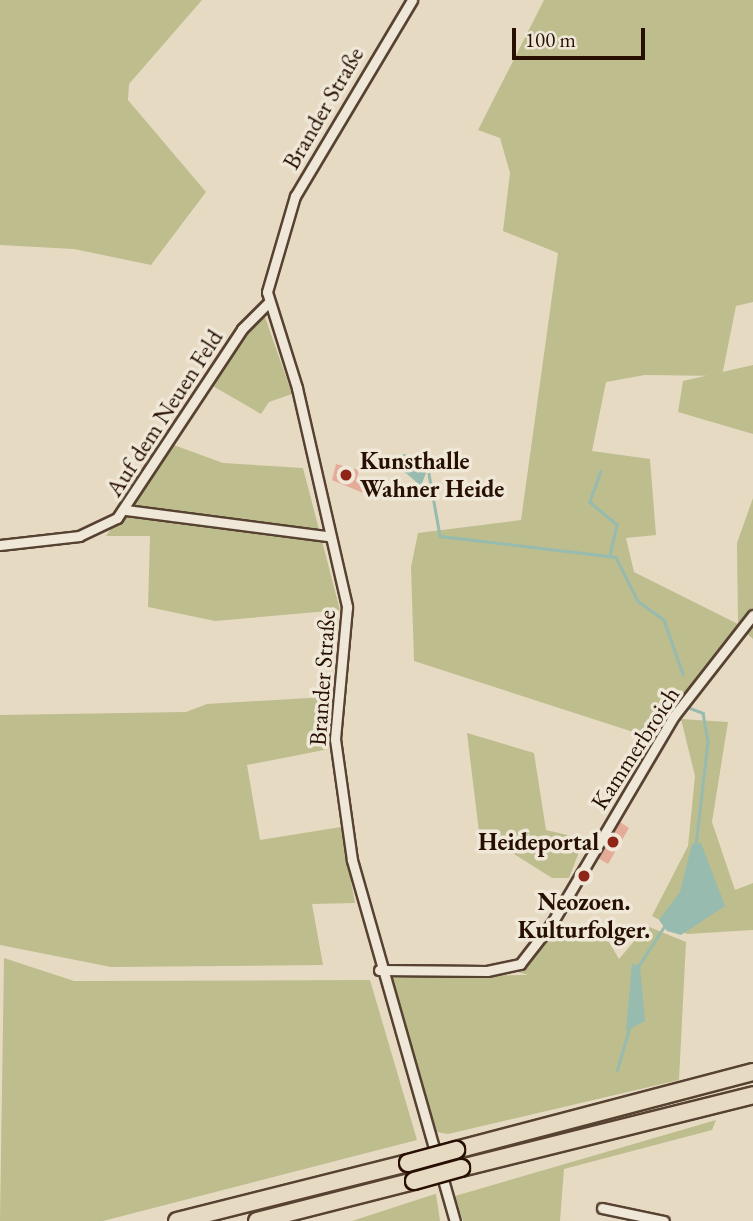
<!DOCTYPE html>
<meta charset="utf-8">
<style>
body{margin:0}
#map{position:relative;width:753px;height:1221px;overflow:hidden;background:#e7dac2;font-family:"EB Garamond",serif}
div>[style]{position:absolute}
.green>*{inset:0;background:#bdbd8e}
.water>*{inset:0;background:#97bbae}
.stream>*{height:2.5px;margin:-1.25px;padding:0 1.25px;transform-origin:1.25px;border-radius:1.25px;background:#97bbae}
.building>*{inset:0;background:#e4ab98}
.roads{filter:drop-shadow(2px 0 #574232) drop-shadow(-2px 0 #574232) drop-shadow(0 2px #574232) drop-shadow(0 -2px #574232)}
.street>*{height:9px;margin:-4.5px;padding:0 4.5px;transform-origin:4.5px;border-radius:4.5px;background:#efe7d7}
.highway>*{height:16px;margin:-8px;padding:0 8px;transform-origin:8px;border-radius:8px;background:#e7dac2}
.bridges{filter:drop-shadow(2px 0 #270f02) drop-shadow(-2px 0 #270f02) drop-shadow(0 2px #270f02) drop-shadow(0 -2px #270f02)}
.highway-bridge>*{height:16px;margin:-8px;padding:0 8px;transform-origin:8px;border-radius:8px;background:#e7dac2}
.dots>*{width:19px;height:19px;translate:-50% -50%;box-sizing:border-box;border:4px solid #efe7d7;border-radius:50%}
span{translate:-50% -50%;white-space:nowrap;text-align:center;line-height:1.15;-webkit-text-stroke:7px #efe7d7;paint-order:stroke}
.street-label{font-size:24px;color:#270f02}
.poi-label{font-size:24px;color:#270f02;font-weight:700}
.left{translate:0 -50%;text-align:left}
.right{translate:-100% -50%;text-align:right}
.scale{position:absolute;left:512px;top:28px;width:133px;height:32px;box-sizing:border-box;border:4px solid #270f02;border-top:0;padding-left:9px;font-size:21px;line-height:24px;white-space:nowrap;color:#270f02;-webkit-text-stroke:5px #efe7d7;paint-order:stroke}
</style>
<div id="map">
<div class="green">
<i style="clip-path:polygon(0 0,202px 0,129px 84px,128px 100px,206px 192px,151px 265px,74px 249px,0 245px)"></i>
<i style="clip-path:polygon(544px 0,753px 0,753px 302px,736px 306px,722px 376px,645px 375px,606px 382px,592px 451px,650px 459px,656px 535px,626px 538px,634px 572px,738px 624px,737px 543px,753px 498px,753px 639px,742px 629px,655px 739px,414px 661px,411px 567px,418px 533px,521px 520px,558px 253px,503px 231px,510px 173px,500px 138px,478px 130px)"></i>
<i style="clip-path:polygon(265px 317px,292px 394px,269px 402px,261px 414px,211px 385px,252px 319px)"></i>
<i style="clip-path:polygon(753px 365px,753px 434px,678px 412px,683px 381px)"></i>
<i style="clip-path:polygon(171px 444px,223px 463px,303px 468px,340px 610px,215px 621px,148px 607px,150px 536px,106px 536px)"></i>
<i style="clip-path:polygon(326px 697px,329px 749px,247px 765px,260px 840px,341px 827px,355px 903px,312px 904px,323px 965px,111px 967px,0 945px,0 715px,186px 712px,207px 704px)"></i>
<i style="clip-path:polygon(681px 719px,728px 722px,712px 822px,735px 890px,753px 883px,753px 930px,687px 934px,652px 916px,688px 846px,695px 776px)"></i>
<i style="clip-path:polygon(467px 733px,534px 753px,546px 830px,584px 839px,569px 878px,552px 878px,479px 832px)"></i>
<i style="clip-path:polygon(556px 924px,600px 927px,619px 959px,647px 926px,686px 942px,679px 1080px,448px 1134px,431px 1131px,387px 976px,528px 975px,518px 972px)"></i>
<i style="clip-path:polygon(4px 958px,74px 981px,370px 980px,417px 1140px,103px 1221px,0 1221px)"></i>
<i style="clip-path:polygon(716px 1120px,712px 1130px,564px 1169px,560px 1221px,463px 1221px,455px 1196px)"></i>
<i style="clip-path:polygon(436px 1194px,440px 1221px,352px 1221px,435px 1194px)"></i>
</div>
<div class="water">
<i style="clip-path:polygon(403px 454px,431px 460px,421px 486px,400px 468px)"></i>
<i style="clip-path:polygon(701px 843px,725px 906px,681px 935px,667px 931px,659px 920px,680px 892px,692px 844px)"></i>
<i style="clip-path:polygon(632px 964px,640px 966px,645px 1021px,626px 1031px)"></i>
</div>
<div class="stream">
<i style="left:601px;top:471px;width:33px;rotate:110deg"></i>
<i style="left:590px;top:502px;width:35px;rotate:40deg"></i>
<i style="left:617px;top:525px;width:32px;rotate:103deg"></i>
<i style="left:429px;top:474px;width:63px;rotate:79.9deg"></i>
<i style="left:440px;top:536px;width:177px;rotate:6.8deg"></i>
<i style="left:616px;top:557px;width:49px;rotate:63.4deg"></i>
<i style="left:638px;top:601px;width:32px;rotate:36deg"></i>
<i style="left:664px;top:620px;width:57px;rotate:70.6deg"></i>
<i style="left:690px;top:708px;width:14px;rotate:21deg"></i>
<i style="left:703px;top:713px;width:29px;rotate:80deg"></i>
<i style="left:708px;top:742px;width:104px;rotate:96.6deg"></i>
<i style="left:637px;top:968px;width:51px;rotate:-56.9deg"></i>
<i style="left:617px;top:1070px;width:43px;rotate:-73.7deg"></i>
</div>
<div class="building">
<i style="clip-path:polygon(336px 464px,359px 470px,356px 482px,370px 486px,368px 495px,332px 480px)"></i>
<i style="clip-path:polygon(620px 822px,629px 828px,608px 864px,598px 858px)"></i>
</div>
<div class="roads">
<div class="street">
<i style="left:412px;top:0;width:228px;rotate:120.8deg"></i>
<i style="left:295px;top:196px;width:100px;rotate:106.3deg"></i>
<i style="left:267px;top:292px;width:101px;rotate:72.6deg"></i>
<i style="left:297px;top:388px;width:225px;rotate:77.1deg"></i>
<i style="left:347px;top:607px;width:133px;rotate:95.2deg"></i>
<i style="left:335px;top:739px;width:122px;rotate:82deg"></i>
<i style="left:352px;top:860px;width:375px;rotate:74.1deg"></i>
<i style="left:126px;top:510px;width:203px;rotate:7.4deg"></i>
<i style="left:0;top:545px;width:80px;rotate:-6.5deg"></i>
<i style="left:79px;top:536px;width:42px;rotate:-25.3deg"></i>
<i style="left:117px;top:518px;width:227px;rotate:-56.5deg"></i>
<i style="left:242px;top:329px;width:38px;rotate:-45deg"></i>
<i style="left:379px;top:970px;width:108px;rotate:0.5deg"></i>
<i style="left:487px;top:971px;width:34px;rotate:-12deg"></i>
<i style="left:520px;top:964px;width:52px;rotate:-52deg"></i>
<i style="left:552px;top:923px;width:240px;rotate:-59.5deg"></i>
<i style="left:674px;top:716px;width:128px;rotate:-52deg"></i>
<i style="left:602px;top:1208px;width:63px;rotate:11.8deg"></i>
</div>
<div class="highway">
<i style="left:456px;top:1150px;width:307px;rotate:-14.7deg"></i>
<i style="left:461px;top:1168px;width:301px;rotate:-14deg"></i>
<i style="left:177px;top:1221px;width:238px;rotate:-14.1deg"></i>
<i style="left:257px;top:1221px;width:162px;rotate:-14.3deg"></i>
</div>
</div>
<div class="bridges">
<div class="highway-bridge">
<i style="left:408px;top:1163px;width:50px;rotate:-15.2deg"></i>
<i style="left:414px;top:1181px;width:49px;rotate:-15.5deg"></i>
</div>
</div>
<div class="dots">
<i style="left:346px;top:475px;background:#8f2418"></i>
<i style="left:613px;top:842px;background:#8f2418"></i>
<i style="left:584px;top:876px;background:#8f2418"></i>
</div>
<div class="street-label">
<span style="left:323px;top:108px;rotate:-60deg">Brander Straße</span>
<span style="left:164px;top:413px;rotate:-57deg">Auf dem Neuen Feld</span>
<span style="left:322px;top:678px;rotate:-86deg">Brander Straße</span>
<span style="left:635px;top:748px;rotate:-57deg">Kammerbroich</span>
</div>
<div class="poi-label">
<span class="left" style="left:360px;top:475px">Kunsthalle<br>Wahner Heide</span>
<span class="right" style="left:599px;top:842px">Heideportal</span>
<span style="left:584px;top:916px">Neozoen.<br>Kulturfolger.</span>
</div>
<div class="scale">100 m</div>
</div>
